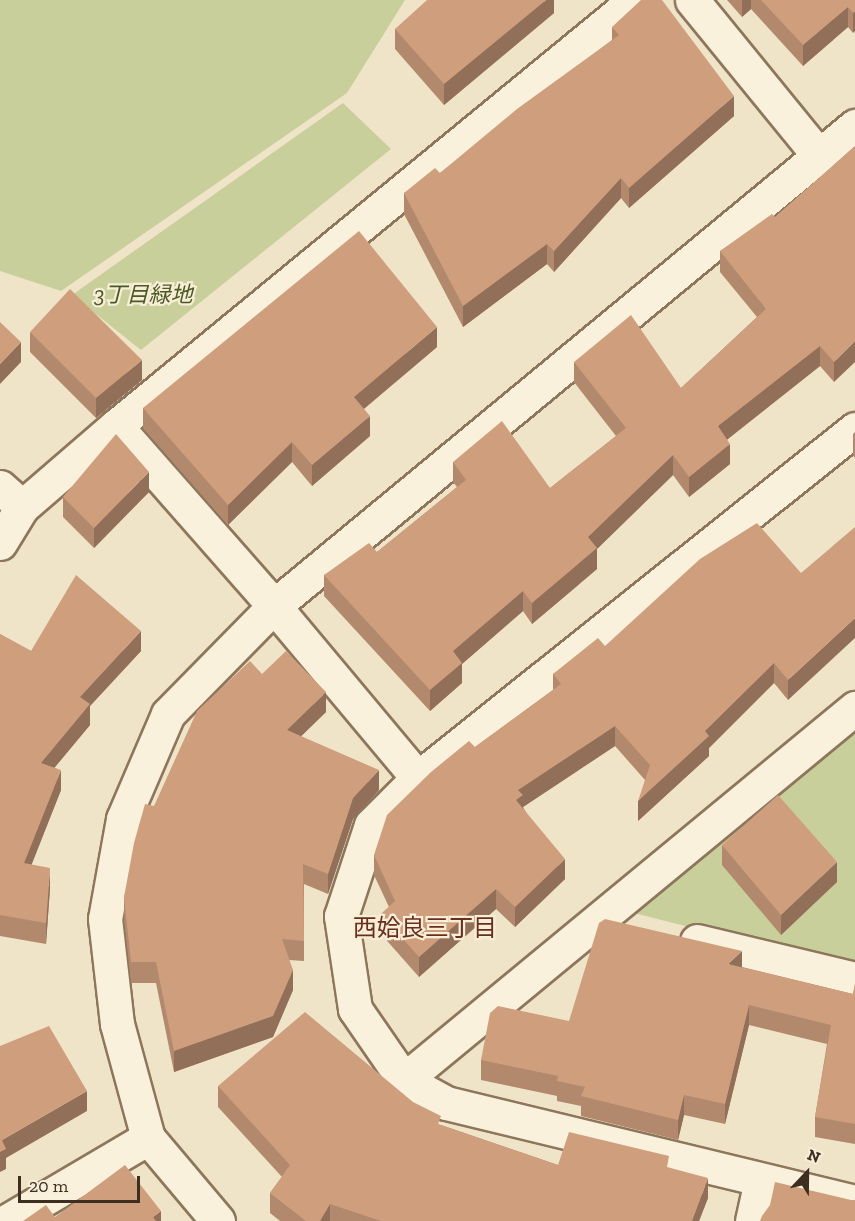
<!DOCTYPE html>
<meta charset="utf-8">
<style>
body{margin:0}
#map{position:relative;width:855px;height:1221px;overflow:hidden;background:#f0e4c8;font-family:"Zilla Slab","Noto Sans JP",serif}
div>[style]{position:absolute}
.green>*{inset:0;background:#c9cf9b}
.roads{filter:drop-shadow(2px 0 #8d765c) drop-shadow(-2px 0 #8d765c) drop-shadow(0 2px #8d765c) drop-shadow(0 -2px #8d765c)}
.street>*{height:33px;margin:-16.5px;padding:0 16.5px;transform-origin:16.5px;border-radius:16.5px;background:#faf1dc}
.secondary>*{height:33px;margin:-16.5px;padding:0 16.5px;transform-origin:16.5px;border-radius:16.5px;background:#faf1dc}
.wall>*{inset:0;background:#b2896c}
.shaded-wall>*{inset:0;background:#916f58}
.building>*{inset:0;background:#cf9f7d}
span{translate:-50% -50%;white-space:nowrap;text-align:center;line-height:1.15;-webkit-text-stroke:4.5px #f7eed8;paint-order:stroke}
.park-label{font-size:22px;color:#4d5a26;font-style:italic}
.neighbourhood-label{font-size:24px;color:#6b2e1e}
.north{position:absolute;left:777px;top:1143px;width:60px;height:60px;-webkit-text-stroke:4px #f7eed8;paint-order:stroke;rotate:22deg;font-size:16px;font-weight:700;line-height:24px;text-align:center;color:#3d2e20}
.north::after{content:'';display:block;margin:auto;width:21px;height:27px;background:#3d2e20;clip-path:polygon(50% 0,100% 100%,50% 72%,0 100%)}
.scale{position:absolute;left:18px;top:1176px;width:122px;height:27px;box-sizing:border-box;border:3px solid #3d2e20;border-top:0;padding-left:8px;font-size:18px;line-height:21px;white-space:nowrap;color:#3d2e20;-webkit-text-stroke:4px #f7eed8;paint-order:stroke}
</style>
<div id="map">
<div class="green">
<i style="clip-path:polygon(0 0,405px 0,347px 93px,61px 291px,0 271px)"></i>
<i style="clip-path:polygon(343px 103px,391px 149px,141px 350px,72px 295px)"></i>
<i style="clip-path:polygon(855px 722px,855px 969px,630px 912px)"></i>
</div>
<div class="roads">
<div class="street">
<i style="left:692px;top:0;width:203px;rotate:50.8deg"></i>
<i style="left:116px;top:426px;width:240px;rotate:48.7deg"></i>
<i style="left:274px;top:606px;width:224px;rotate:50.1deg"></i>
<i style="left:855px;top:429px;width:559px;rotate:141.39deg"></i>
<i style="left:418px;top:778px;width:66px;rotate:135deg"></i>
<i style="left:371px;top:825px;width:96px;rotate:108.2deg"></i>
<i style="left:341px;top:916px;width:94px;rotate:81.4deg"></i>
<i style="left:355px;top:1009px;width:86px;rotate:55.4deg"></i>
<i style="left:404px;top:1080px;width:48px;rotate:28.7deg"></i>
<i style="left:446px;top:1103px;width:421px;rotate:13.6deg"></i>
<i style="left:0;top:487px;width:30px;rotate:42deg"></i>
<i style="left:0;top:543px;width:42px;rotate:-58.6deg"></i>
<i style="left:22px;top:507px;width:124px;rotate:-40.8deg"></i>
<i style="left:116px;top:426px;width:671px;rotate:-39.38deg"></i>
<i style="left:697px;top:941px;width:163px;rotate:13.5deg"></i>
<i style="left:404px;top:1080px;width:585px;rotate:-39.52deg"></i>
<i style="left:7px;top:1221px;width:164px;rotate:-30.5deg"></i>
<i style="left:752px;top:1221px;width:42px;rotate:-77.6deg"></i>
</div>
<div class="secondary">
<i style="left:218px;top:1221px;width:109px;rotate:-130.1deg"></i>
<i style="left:148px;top:1138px;width:118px;rotate:-105.2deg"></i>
<i style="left:117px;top:1024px;width:106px;rotate:-96.5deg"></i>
<i style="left:105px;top:919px;width:102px;rotate:-79.8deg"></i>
<i style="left:123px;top:819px;width:114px;rotate:-66.8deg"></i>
<i style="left:168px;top:714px;width:151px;rotate:-45.5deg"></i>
<i style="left:274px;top:606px;width:754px;rotate:-39.56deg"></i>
</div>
</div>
<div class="wall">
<i style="clip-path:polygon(554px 0,554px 13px,444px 105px,395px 49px,395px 29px)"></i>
<i style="clip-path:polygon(727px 0,855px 0,853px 33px,848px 27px,803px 66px,751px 9px,742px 17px)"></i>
<i style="clip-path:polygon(612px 27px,734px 116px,629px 208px,621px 198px,554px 272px,547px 264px,463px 327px,404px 214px,404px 193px,440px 173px,612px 40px)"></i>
<i style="clip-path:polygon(855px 146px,834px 382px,820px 366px,727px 439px,730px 464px,689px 497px,673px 475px,597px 549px,597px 569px,532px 624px,523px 611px,462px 664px,462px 683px,430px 711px,324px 596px,324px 575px,377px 552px,457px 487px,453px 482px,453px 462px,550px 488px,616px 436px,574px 382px,574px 362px,681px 388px,757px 317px,720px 272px,720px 251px,775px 217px)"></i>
<i style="clip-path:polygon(30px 332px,142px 380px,96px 418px,30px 352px)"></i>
<i style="clip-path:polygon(437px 347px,364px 409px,370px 436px,312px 486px,292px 462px,228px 525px,143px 428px,143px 408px)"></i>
<i style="clip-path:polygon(855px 432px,855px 458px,853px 455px,853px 434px)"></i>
<i style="clip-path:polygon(149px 492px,94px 548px,63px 517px,63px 497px)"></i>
<i style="clip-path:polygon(801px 573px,788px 700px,774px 683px,709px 748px,709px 756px,638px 821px,645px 780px,615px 746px,523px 807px,565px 879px,515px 927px,496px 909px,419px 977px,381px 934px,381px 914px,389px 907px,374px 875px,374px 855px,475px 747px,553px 690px,553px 674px,605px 646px)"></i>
<i style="clip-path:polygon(0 634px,31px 651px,141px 651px,90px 706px,90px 725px,54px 768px,61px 790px,31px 865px,50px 888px,46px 944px,0 936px)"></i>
<i style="clip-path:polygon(262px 674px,326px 712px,301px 736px,379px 790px,353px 819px,328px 894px,304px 884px,304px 961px,289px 960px,293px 990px,273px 1037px,174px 1072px,156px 983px,131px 983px,124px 918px,124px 897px,154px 806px)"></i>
<i style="clip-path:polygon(722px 845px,837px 882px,781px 935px,722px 865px)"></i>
<i style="clip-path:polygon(742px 967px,853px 994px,855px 984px,855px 1144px,815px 1137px,815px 1117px,827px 1044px,749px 1025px,725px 1124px,684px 1115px,678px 1140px,581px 1116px,581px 1106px,557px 1101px,557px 1096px,481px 1080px,481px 1060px,569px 1021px)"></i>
<i style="clip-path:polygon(218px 1086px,441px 1125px,558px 1165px,669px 1168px,708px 1198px,699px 1221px,280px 1221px,270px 1213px,270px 1193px,282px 1177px,218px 1107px)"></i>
</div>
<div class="shaded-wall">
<i style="clip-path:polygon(546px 0,554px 0,554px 13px,444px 105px,444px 84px)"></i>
<i style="clip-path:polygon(742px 0,751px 0,751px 9px,742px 17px)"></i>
<i style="clip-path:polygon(848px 7px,848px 27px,803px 66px,803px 45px)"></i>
<i style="clip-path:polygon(855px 11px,855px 31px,853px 33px,853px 13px)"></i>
<i style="clip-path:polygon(734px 96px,734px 116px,629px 208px,629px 188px)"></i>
<i style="clip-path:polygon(621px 178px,621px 198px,554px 272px,554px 251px)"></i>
<i style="clip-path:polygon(547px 244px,547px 264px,463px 327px,463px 306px)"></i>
<i style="clip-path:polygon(437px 327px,437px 347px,354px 417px,354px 397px)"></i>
<i style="clip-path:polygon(855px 341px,855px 362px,834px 382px,834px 362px)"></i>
<i style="clip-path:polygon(21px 342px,21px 362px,0 384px,0 364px)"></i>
<i style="clip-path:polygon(820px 346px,820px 366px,718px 447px,718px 426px)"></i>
<i style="clip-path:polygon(142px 360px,142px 380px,96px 418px,96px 398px)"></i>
<i style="clip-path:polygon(370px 416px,370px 436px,312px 486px,312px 465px)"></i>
<i style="clip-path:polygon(292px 442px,292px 462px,228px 525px,228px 505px)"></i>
<i style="clip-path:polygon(730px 444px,730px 464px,689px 497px,689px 477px)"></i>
<i style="clip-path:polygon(673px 455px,673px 475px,597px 549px,597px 569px,532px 624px,532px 603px,588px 537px)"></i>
<i style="clip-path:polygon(149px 472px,149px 492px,94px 548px,94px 528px)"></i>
<i style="clip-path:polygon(523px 591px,523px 611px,462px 664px,462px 683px,430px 711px,430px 690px,453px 651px)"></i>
<i style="clip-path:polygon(855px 618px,855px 638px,788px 700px,788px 680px)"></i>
<i style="clip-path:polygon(141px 631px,141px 651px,90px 706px,90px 725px,41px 784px,41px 763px,80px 697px)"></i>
<i style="clip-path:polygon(774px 663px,774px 683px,709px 748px,709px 756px,638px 821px,638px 801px,705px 731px)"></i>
<i style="clip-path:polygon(326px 692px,326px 712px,287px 750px,287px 730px)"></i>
<i style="clip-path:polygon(615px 726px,615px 746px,523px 807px,523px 815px,516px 800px,518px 790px)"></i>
<i style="clip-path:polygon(61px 770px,61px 790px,24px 884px,24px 863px)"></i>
<i style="clip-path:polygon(379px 770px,379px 790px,353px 819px,328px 894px,328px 874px,353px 798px)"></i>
<i style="clip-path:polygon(565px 859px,565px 879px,515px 927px,515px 907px)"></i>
<i style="clip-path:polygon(837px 862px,837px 882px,781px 935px,781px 915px)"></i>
<i style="clip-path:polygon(50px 868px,50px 888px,46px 944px,46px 923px)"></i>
<i style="clip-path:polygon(496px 889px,496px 909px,419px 977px,419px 957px)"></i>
<i style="clip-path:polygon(742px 951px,742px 971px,728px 964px)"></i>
<i style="clip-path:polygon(293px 970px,293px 990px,273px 1037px,174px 1072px,174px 1051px)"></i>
<i style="clip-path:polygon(749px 1005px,749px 1025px,725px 1124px,725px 1104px)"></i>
<i style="clip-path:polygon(87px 1091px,87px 1111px,6px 1158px,6px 1169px,0 1172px,0 1152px,2px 1140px)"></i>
<i style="clip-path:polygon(684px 1095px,684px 1115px,678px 1140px,678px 1120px)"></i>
<i style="clip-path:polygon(708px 1178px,708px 1198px,699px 1221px,692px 1221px)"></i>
<i style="clip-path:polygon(330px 1204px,330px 1221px,320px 1221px)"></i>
<i style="clip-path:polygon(161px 1211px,161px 1221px,153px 1221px,153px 1217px)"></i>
</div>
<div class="building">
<i style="clip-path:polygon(427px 0,546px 0,444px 84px,395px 29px)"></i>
<i style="clip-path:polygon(641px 0,662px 0,734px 96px,629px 188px,621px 178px,554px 251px,547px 244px,463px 306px,404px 193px,435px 168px,440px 173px,517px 109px,619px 35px,612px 27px)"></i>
<i style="clip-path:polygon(761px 0,855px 0,855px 11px,853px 13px,848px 7px,803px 45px)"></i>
<i style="clip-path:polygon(855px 146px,855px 341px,834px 362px,820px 346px,718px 426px,730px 444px,689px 477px,673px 455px,588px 537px,597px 548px,532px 603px,523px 591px,453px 651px,462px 663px,430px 690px,324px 575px,369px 543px,377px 552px,466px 480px,453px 462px,502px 421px,550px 488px,626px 428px,574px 362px,631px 315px,681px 388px,766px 309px,720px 251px,772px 214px,775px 217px)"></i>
<i style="clip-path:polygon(359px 231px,437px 327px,354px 397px,370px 416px,312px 465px,292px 442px,228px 505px,143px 408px)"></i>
<i style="clip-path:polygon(70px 289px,142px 360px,96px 398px,30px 332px)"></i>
<i style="clip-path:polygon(0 322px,21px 342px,0 364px)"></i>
<i style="clip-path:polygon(116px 434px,149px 472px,94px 528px,63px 497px)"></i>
<i style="clip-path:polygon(757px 523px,801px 573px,855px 527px,855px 618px,788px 680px,774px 663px,705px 731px,709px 736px,638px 801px,650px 765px,615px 726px,518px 790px,523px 795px,516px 800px,565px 859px,515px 907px,496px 889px,419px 957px,381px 914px,395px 901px,374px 855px,387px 815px,431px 772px,469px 741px,475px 747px,561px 684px,553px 674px,598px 638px,605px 646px,700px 559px)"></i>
<i style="clip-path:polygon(76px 575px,141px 631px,80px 697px,90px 704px,41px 763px,61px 770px,24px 863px,50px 868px,46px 923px,0 915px,0 634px,31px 651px)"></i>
<i style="clip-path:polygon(286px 651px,326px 692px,287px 730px,379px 770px,353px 798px,328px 874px,303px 864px,304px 941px,282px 939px,293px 970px,273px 1016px,174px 1051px,156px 962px,131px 962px,124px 897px,134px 843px,145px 804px,154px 806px,197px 711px,250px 661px,262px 674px)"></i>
<i style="clip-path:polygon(778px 795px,837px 862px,781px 915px,722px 845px)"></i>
<i style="clip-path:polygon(605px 919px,742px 951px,728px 964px,853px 994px,855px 984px,855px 1124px,815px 1117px,831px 1025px,749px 1005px,725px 1104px,684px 1095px,678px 1120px,581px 1096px,585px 1087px,557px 1081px,558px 1076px,481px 1060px,490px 1013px,498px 1006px,569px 1021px,599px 923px)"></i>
<i style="clip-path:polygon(305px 1012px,413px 1102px,441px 1116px,438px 1124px,558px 1165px,569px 1132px,669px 1156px,667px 1167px,708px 1178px,692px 1221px,381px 1221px,330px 1204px,320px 1221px,306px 1221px,270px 1193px,290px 1165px,218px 1086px)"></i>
<i style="clip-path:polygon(49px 1026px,87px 1091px,2px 1140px,6px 1149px,0 1152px,0 1046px)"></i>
<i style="clip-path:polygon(125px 1165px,161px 1211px,153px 1217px,156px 1221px,23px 1221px,46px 1205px,55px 1217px)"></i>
<i style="clip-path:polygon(775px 1182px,851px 1200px,855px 1200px,855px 1221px,760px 1221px,762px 1216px,770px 1205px)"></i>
</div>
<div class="park-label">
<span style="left:143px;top:295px">3丁目緑地</span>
</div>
<div class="neighbourhood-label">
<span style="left:425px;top:928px">西姶良三丁目</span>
</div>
<div class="north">N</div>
<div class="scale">20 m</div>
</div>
